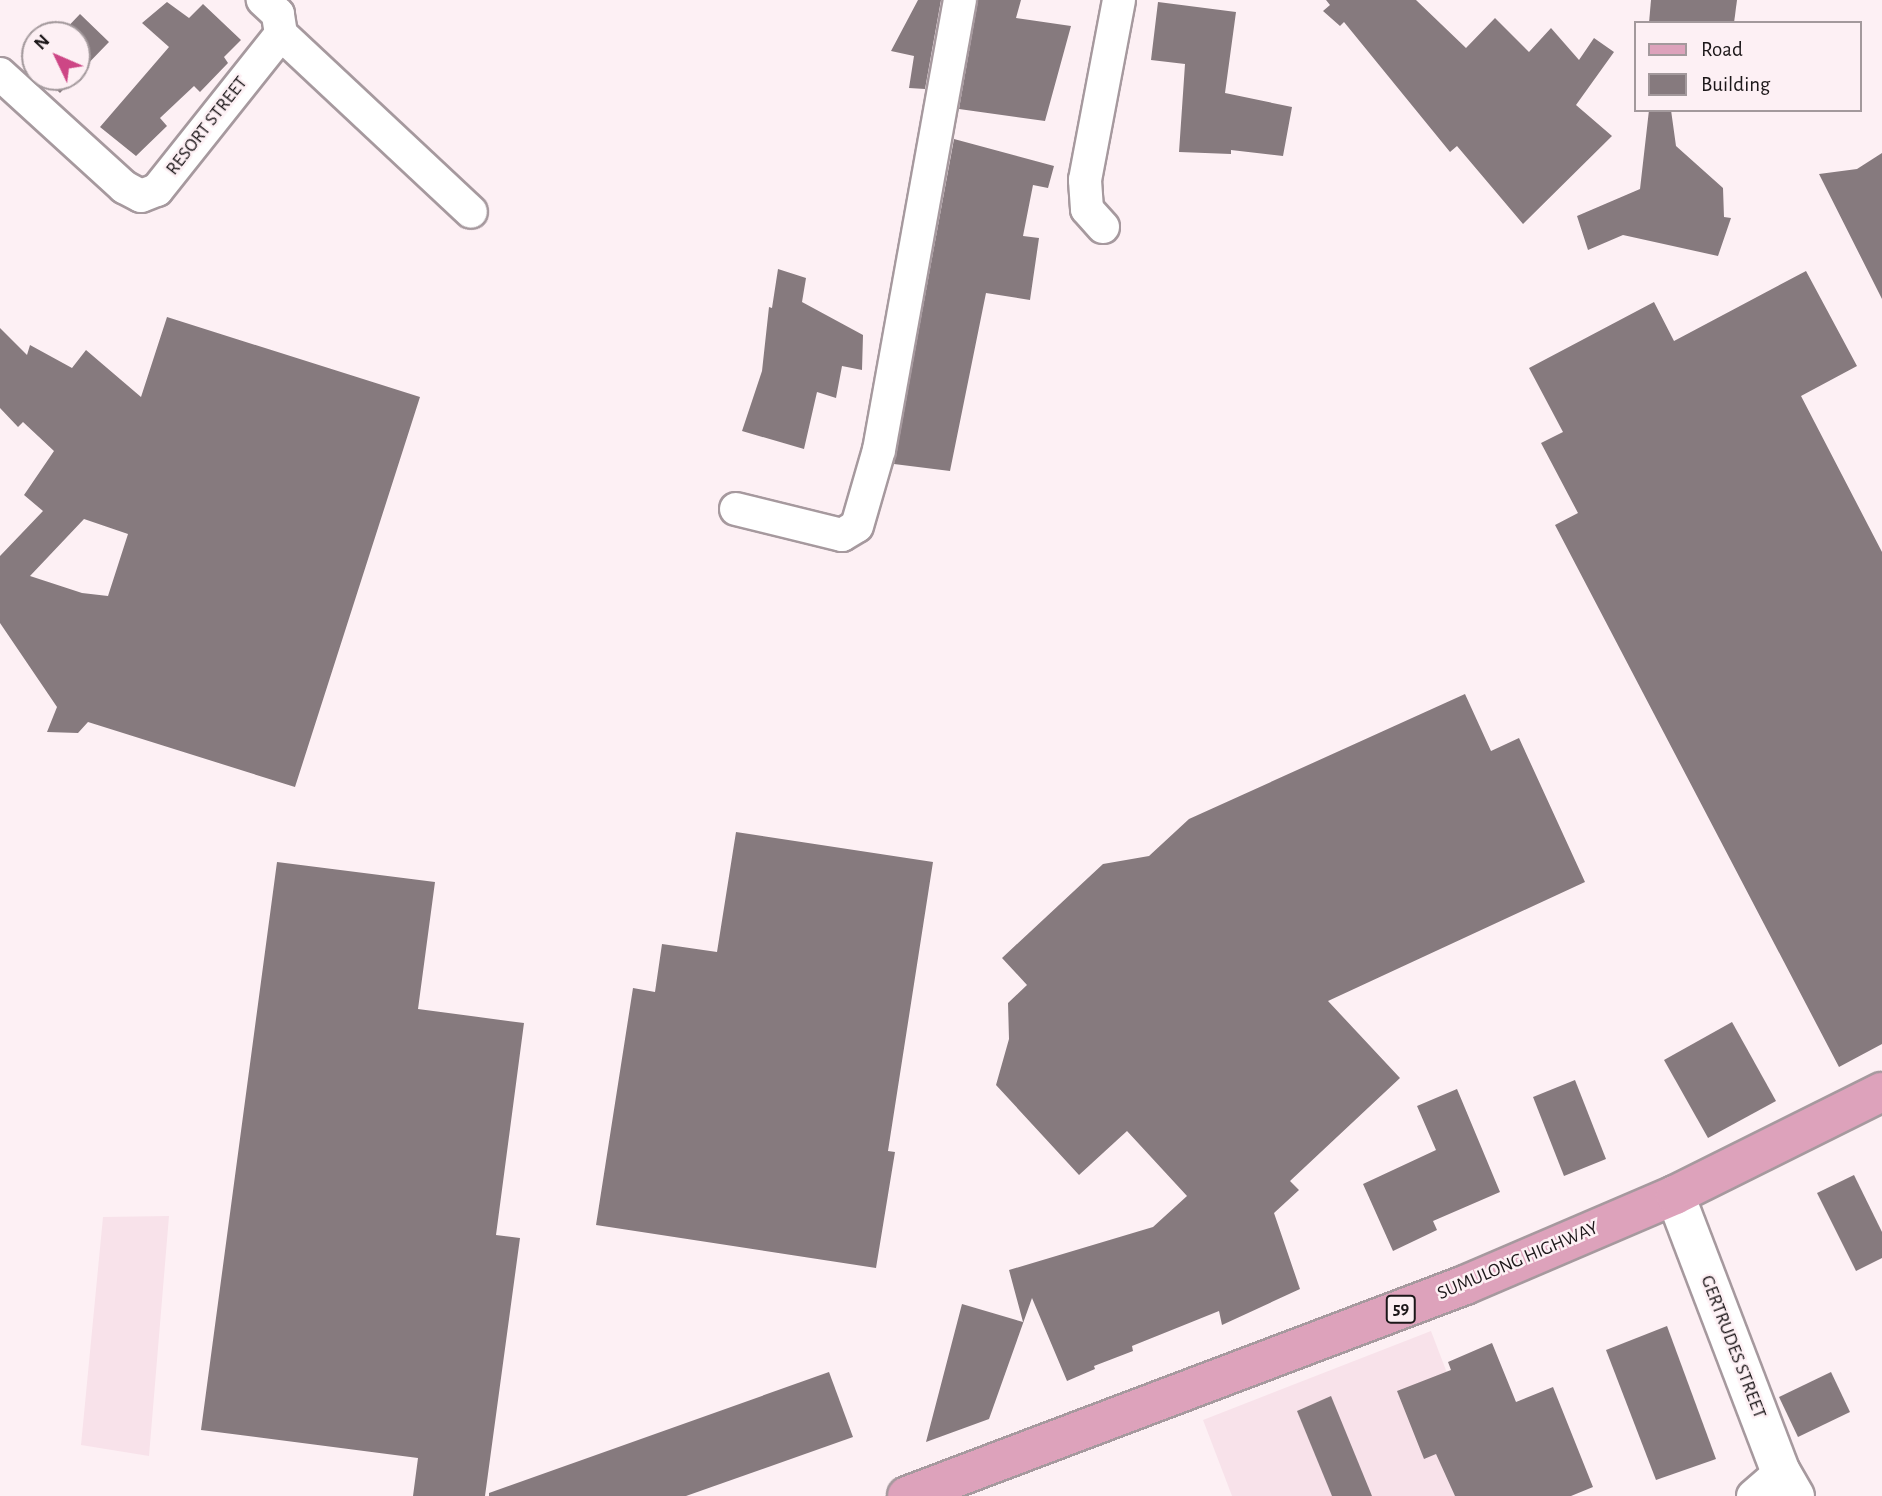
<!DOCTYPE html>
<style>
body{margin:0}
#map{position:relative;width:1882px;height:1496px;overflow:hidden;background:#fdf0f4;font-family:"Alegreya Sans",sans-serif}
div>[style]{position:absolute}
.built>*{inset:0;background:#f8e2ea}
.building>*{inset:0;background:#867a7e}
.roads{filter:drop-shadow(2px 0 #a6999e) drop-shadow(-2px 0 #a6999e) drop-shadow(0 2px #a6999e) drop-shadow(0 -2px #a6999e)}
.minor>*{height:32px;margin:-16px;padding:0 16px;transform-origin:16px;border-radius:16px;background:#fff}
.tertiary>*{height:38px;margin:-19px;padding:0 19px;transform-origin:19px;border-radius:19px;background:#fff}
.primary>*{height:38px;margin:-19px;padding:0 19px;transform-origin:19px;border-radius:19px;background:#dda2bb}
span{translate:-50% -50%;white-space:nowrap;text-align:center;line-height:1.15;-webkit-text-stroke:5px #fdf0f4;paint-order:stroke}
.shield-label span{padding:2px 5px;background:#fdf0f4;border:2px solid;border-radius:5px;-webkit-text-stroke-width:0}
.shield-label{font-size:18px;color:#1c1719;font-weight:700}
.street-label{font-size:19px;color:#1c1719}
.legend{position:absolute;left:1634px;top:21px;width:228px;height:91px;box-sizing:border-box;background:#fdf0f4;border:2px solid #a3999c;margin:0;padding:9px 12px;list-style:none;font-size:21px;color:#1c1719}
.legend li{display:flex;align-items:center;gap:14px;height:35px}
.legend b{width:35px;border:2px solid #a3999c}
.north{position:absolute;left:21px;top:21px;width:70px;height:70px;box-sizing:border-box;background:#fdf0f4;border:2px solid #a3999c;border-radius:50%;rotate:314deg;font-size:19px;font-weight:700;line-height:28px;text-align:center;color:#1c1719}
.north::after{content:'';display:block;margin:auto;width:24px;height:32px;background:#cd4685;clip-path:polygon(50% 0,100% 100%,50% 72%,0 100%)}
</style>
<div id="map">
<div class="built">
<i style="clip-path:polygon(169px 1216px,149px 1456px,81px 1445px,103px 1217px)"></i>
<i style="clip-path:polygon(1431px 1331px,1494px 1496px,1232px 1496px,1203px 1420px)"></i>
</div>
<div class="building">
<i style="clip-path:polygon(918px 0,941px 0,925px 89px,909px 88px,914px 56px,891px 51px)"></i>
<i style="clip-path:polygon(978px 0,1021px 0,1016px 18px,1071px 26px,1045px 121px,959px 109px)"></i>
<i style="clip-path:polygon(1326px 0,1416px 0,1466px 48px,1495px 18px,1529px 52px,1551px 28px,1579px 60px,1594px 38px,1614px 52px,1576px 105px,1612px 136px,1523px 224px,1457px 146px,1450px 152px,1344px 22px,1340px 26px,1323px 11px,1330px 5px)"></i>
<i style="clip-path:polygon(1651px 0,1737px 0,1734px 23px,1649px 23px)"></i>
<i style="clip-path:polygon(167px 2px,189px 18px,203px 4px,241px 40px,224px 57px,228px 63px,200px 92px,194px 86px,160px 118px,167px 126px,136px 156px,100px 127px,169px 47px,142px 23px)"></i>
<i style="clip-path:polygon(1158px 2px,1236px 12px,1225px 93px,1292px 107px,1283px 156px,1231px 150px,1231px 154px,1179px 152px,1185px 64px,1151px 60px)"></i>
<i style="clip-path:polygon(80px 14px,109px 42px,77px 75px,77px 35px,60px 35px)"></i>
<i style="clip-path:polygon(43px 77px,75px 77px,60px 93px)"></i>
<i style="clip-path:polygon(1649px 110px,1671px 110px,1676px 146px,1723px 188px,1724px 217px,1731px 218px,1718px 256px,1623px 235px,1588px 250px,1577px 216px,1640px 189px)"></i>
<i style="clip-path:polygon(954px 139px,1054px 166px,1048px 188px,1033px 185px,1023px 236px,1039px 238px,1030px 300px,986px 293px,950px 471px,894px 464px)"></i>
<i style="clip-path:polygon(1882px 153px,1882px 299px,1819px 174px,1857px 169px)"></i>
<i style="clip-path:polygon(778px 269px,806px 278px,802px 302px,863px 335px,862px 370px,842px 366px,836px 398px,817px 392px,804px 449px,742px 431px,762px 371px,769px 307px,772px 308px)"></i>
<i style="clip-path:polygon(1806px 271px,1857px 366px,1801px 396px,1882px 552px,1882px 1044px,1839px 1067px,1555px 525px,1578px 513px,1541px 443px,1563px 432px,1529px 368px,1654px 302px,1674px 341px)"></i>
<i style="clip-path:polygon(evenodd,167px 317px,420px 397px,295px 787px,88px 722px,78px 733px,47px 732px,57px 707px,0 623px,0 556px,43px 511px,24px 495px,54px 451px,23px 422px,18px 427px,0 408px,0 328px,27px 355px,30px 345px,72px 368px,86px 350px,141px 397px,167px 317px,84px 519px,128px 534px,108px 596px,82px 593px,30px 576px,84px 519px)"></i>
<i style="clip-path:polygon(1465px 694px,1491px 751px,1519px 738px,1585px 882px,1328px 1001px,1400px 1078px,1290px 1181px,1299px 1190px,1274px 1213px,1300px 1289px,1222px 1325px,1219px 1311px,1132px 1346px,1133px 1351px,1094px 1366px,1095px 1369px,1067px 1381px,1032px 1298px,989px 1419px,926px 1442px,962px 1304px,1023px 1322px,1009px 1270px,1153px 1227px,1187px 1196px,1127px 1131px,1079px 1175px,996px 1085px,1009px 1039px,1008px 1003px,1027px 985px,1002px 958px,1103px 864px,1149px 856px,1189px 819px)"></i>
<i style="clip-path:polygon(736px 832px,933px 862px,888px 1151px,895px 1152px,876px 1268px,596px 1225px,633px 988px,655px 992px,662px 944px,717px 952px)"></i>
<i style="clip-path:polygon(277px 862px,435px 882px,418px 1009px,524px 1023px,496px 1235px,520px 1238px,485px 1496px,413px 1496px,418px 1458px,201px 1430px)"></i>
<i style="clip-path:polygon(1732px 1022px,1776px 1101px,1708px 1138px,1664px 1060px)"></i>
<i style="clip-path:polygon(1575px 1080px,1606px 1159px,1564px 1176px,1533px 1097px)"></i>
<i style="clip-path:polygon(1457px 1089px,1500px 1192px,1433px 1221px,1437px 1230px,1393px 1251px,1363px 1184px,1436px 1150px,1417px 1106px)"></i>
<i style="clip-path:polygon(1854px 1175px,1882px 1232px,1882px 1258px,1856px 1271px,1817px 1193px)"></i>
<i style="clip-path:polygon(1667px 1326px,1716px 1459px,1656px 1480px,1606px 1350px)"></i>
<i style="clip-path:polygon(1492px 1343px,1516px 1402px,1553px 1387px,1593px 1487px,1571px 1496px,1455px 1496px,1436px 1454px,1424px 1459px,1397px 1391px,1451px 1370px,1448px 1362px)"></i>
<i style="clip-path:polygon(829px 1372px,853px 1437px,686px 1496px,489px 1496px,489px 1493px)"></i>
<i style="clip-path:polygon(1831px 1372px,1850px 1412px,1798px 1437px,1779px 1397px)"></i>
<i style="clip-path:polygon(1331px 1396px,1372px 1496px,1332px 1496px,1297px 1411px)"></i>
</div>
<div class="roads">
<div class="minor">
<i style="left:281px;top:34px;width:260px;rotate:43.1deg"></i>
<i style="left:0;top:74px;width:168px;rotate:42.3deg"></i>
<i style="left:124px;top:187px;width:19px;rotate:28deg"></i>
<i style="left:141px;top:196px;width:17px;rotate:-21deg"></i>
<i style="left:157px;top:190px;width:199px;rotate:-51.5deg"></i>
<i style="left:281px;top:34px;width:20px;rotate:-99deg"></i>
<i style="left:278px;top:14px;width:21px;rotate:-137deg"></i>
<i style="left:1103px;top:227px;width:24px;rotate:-132deg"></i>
<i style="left:1087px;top:209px;width:29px;rotate:-94deg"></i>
<i style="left:1085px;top:180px;width:183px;rotate:-79.3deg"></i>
<i style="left:736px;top:509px;width:109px;rotate:13.8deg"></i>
<i style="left:842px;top:535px;width:17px;rotate:-31deg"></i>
<i style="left:857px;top:526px;width:79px;rotate:-73.9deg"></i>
<i style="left:879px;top:450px;width:457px;rotate:-79.8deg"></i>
<i style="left:1753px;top:1496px;width:37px;rotate:-41deg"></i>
</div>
<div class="tertiary">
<i style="left:1675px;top:1195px;width:297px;rotate:69.1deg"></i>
<i style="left:1781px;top:1472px;width:28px;rotate:60deg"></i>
</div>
<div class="primary">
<i style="left:907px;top:1496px;width:597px;rotate:-20.71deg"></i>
<i style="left:1465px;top:1285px;width:228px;rotate:-23.2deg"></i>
<i style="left:1675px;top:1195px;width:231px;rotate:-26.5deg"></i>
</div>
</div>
<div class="shield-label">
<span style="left:1401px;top:1309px">59</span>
</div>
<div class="street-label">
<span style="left:207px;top:126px;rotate:-52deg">RESORT STREET</span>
<span style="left:1518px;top:1261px;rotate:-23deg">SUMULONG HIGHWAY</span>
<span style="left:1733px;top:1347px;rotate:69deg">GERTRUDES STREET</span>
</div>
<ul class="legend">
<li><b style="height:9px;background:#dda2bb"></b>Road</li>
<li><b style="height:19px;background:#867a7e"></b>Building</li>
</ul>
<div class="north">N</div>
</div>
